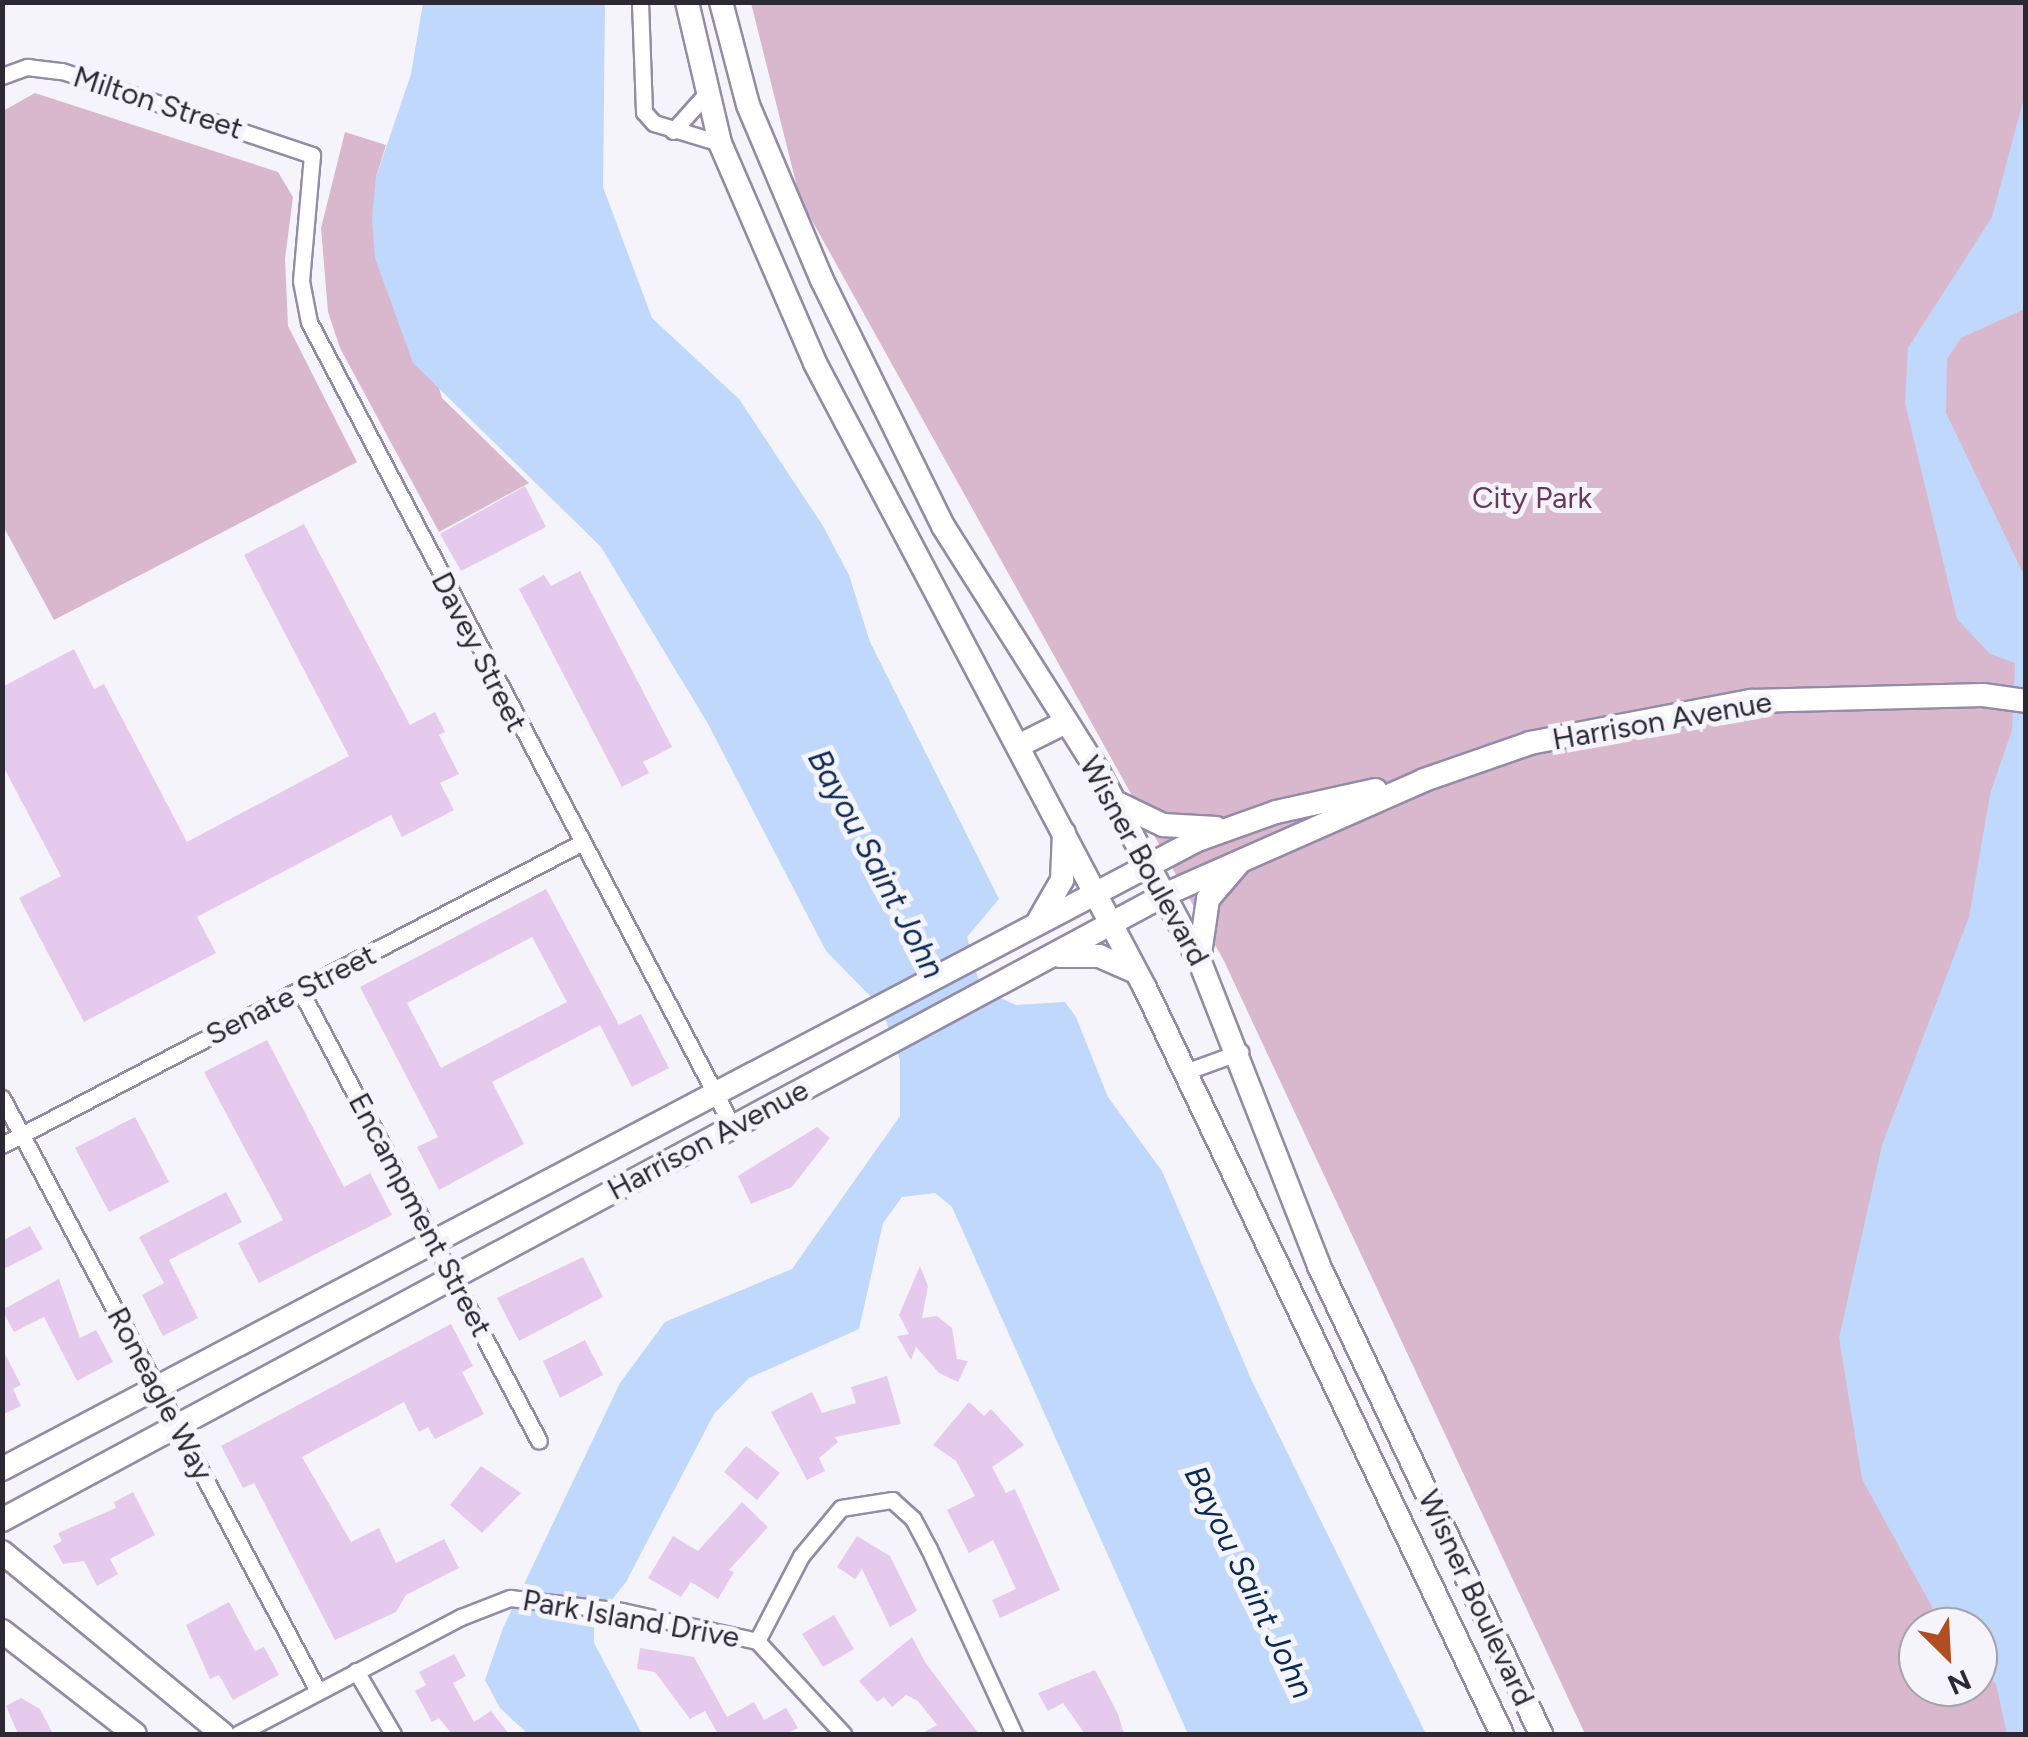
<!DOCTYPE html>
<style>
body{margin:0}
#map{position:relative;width:2028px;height:1737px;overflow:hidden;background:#f5f4fa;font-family:Figtree,sans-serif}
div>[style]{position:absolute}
.green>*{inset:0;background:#d9b8cd}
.water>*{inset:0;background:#bfd8fb}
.building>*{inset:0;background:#e5caed}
.roads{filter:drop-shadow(2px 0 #938ba7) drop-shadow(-2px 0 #938ba7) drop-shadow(0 2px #938ba7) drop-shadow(0 -2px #938ba7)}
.street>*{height:15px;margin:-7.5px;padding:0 7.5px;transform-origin:7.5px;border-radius:7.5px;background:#fff}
.secondary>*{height:22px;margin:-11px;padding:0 11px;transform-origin:11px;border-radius:11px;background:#fff}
span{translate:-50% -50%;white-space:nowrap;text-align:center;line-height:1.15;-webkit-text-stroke:10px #f5f4fa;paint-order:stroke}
.street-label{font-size:30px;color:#2c2935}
.park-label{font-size:30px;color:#6a385c}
.water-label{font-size:32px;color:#092a54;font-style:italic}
.frame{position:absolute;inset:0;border:5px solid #2c2935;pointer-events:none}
.north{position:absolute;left:1898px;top:1607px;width:100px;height:100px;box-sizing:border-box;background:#f5f4fa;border:2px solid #a5a3ab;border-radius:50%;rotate:156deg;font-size:28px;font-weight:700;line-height:40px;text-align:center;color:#2c2935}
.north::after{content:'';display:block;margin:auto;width:35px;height:45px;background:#b24c21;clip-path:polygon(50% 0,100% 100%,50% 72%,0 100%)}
</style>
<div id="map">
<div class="green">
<i style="clip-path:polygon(evenodd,751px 3px,2025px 3px,2025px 1734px,1585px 1734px,1224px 961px,800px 199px,751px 3px,1918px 1627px,1978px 1627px,1978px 1687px,1918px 1687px,1918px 1627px)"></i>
<i style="clip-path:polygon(35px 93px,278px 172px,293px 197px,285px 259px,288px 326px,357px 462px,54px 620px,2px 524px,3px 111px)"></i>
<i style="clip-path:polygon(345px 132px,386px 145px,376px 177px,442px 398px,529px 483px,439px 532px,340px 348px,328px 312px,321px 228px)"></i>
</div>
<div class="water">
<i style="clip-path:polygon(423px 3px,605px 3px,603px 187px,652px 318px,739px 399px,823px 526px,849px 575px,870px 642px,999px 899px,967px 937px,981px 989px,1016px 1005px,1065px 1002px,1076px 1017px,1108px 1097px,1162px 1171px,1251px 1379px,1426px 1734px,1188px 1734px,952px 1207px,935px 1193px,902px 1197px,883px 1223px,859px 1329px,749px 1378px,714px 1414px,626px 1582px,594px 1622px,594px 1643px,642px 1734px,528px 1734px,500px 1708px,485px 1680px,503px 1628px,620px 1383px,665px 1322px,792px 1269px,900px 1116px,900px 1060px,881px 1007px,826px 951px,707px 722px,601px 547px,413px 363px,375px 258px,372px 218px,376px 177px,411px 74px)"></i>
<i style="clip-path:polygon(2025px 94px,2025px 309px,1961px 338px,1947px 359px,1946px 413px,2025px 577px,2025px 1734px,2007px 1734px,1996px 1684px,1978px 1668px,1978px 1627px,1943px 1627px,1862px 1479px,1839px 1338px,1882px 1145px,1969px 917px,1990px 794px,2012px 730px,2015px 663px,1990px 654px,1957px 619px,1905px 403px,1908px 348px,1992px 217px)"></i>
</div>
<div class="building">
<i style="clip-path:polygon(525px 486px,546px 527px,461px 571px,440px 534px)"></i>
<i style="clip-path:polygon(304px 524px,410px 725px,435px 712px,445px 732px,439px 735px,459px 774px,440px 783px,454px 810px,402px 837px,391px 815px,197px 917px,216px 953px,84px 1022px,19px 898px,61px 876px,2px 764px,2px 687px,74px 649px,94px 689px,104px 684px,187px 842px,349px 756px,244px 555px)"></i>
<i style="clip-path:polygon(580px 571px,672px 747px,643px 762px,649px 773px,622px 787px,519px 589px,544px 575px,551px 586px)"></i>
<i style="clip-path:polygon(evenodd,546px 889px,619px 1025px,641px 1014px,669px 1068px,632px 1087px,600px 1025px,492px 1082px,524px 1144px,439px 1190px,417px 1147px,438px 1137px,360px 987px,546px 889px,532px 937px,567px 1002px,441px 1068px,407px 1003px,532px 937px)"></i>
<i style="clip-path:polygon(267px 1040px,344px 1187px,370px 1173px,392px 1215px,259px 1283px,238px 1243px,283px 1220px,204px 1072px)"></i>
<i style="clip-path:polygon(135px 1117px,169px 1182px,109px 1212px,75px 1148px)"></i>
<i style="clip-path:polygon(817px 1127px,830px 1138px,792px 1187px,751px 1204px,738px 1176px)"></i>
<i style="clip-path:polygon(226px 1192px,242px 1222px,169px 1260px,198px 1318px,163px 1336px,142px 1295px,164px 1283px,139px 1237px)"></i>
<i style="clip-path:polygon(30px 1226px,43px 1249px,2px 1270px,2px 1241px)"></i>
<i style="clip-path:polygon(583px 1257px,603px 1297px,519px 1341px,497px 1298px)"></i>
<i style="clip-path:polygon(920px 1266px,928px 1286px,922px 1318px,937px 1316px,952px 1328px,957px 1359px,968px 1361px,958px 1382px,939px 1373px,916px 1347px,911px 1360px,897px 1336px,909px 1334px,899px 1315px)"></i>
<i style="clip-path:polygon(59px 1279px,80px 1338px,96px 1330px,113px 1362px,77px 1381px,44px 1317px,14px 1332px,2px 1310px)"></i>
<i style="clip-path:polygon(451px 1324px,473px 1366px,462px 1372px,484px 1414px,435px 1439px,428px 1427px,419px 1432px,404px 1402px,302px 1457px,351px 1542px,379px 1528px,396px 1563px,444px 1539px,459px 1568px,406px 1595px,396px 1612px,335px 1640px,254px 1483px,243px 1488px,221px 1446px)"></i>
<i style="clip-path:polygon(585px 1340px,603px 1375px,560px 1398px,543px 1361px)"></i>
<i style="clip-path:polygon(2px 1348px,21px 1385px,13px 1389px,21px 1406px,2px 1415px)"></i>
<i style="clip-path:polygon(887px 1376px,901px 1424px,835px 1437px,838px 1442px,819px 1458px,825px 1471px,807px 1480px,771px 1412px,812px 1392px,822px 1413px,856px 1403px,851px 1387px)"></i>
<i style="clip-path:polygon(969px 1402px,984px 1416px,991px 1409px,1024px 1445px,992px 1467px,1006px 1493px,1015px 1489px,1060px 1590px,1000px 1618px,992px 1600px,1016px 1589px,993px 1540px,969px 1553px,947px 1510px,975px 1496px,956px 1461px,933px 1445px)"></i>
<i style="clip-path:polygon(746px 1446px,780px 1473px,757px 1500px,724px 1472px)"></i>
<i style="clip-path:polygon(481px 1466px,521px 1493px,482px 1533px,450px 1505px)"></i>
<i style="clip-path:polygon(133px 1492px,155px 1535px,110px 1559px,118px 1574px,97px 1586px,84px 1561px,63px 1564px,53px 1546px,62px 1541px,58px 1533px,116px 1508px,114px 1502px)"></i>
<i style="clip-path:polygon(742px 1502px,768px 1527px,729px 1570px,734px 1572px,718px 1599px,691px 1582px,681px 1597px,648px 1578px,673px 1536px,698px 1551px)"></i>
<i style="clip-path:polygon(857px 1536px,890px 1556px,917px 1611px,890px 1627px,862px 1569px,855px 1579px,837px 1567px)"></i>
<i style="clip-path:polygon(229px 1602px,255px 1651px,264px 1647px,279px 1675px,233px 1700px,219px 1675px,210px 1679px,186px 1625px)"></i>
<i style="clip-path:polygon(834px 1615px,854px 1649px,823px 1667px,802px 1634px)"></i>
<i style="clip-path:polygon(912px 1637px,925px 1662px,979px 1734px,921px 1734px,937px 1725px,918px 1701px,906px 1695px,892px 1707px,884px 1697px,877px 1702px,859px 1681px)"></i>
<i style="clip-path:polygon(640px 1648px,694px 1657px,727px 1717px,754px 1702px,764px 1720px,786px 1708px,798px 1728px,786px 1734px,718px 1734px,705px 1711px,690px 1719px,655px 1672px,637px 1669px)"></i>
<i style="clip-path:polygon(454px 1654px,466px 1676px,453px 1683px,474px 1722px,491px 1711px,509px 1734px,452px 1734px,439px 1718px,432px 1722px,415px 1691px,426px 1685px,419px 1672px)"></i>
<i style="clip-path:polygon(1095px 1670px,1118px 1714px,1124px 1734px,1085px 1734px,1063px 1703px,1048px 1711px,1038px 1693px)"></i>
<i style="clip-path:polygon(21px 1698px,40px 1709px,53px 1734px,18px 1734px,6px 1706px)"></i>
</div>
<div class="roads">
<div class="street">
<i style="left:640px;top:2px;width:110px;rotate:87.9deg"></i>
<i style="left:644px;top:112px;width:15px;rotate:48deg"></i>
<i style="left:654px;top:123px;width:69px;rotate:16.9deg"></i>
<i style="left:2px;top:76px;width:27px;rotate:-20deg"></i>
<i style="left:27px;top:67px;width:35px;rotate:7deg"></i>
<i style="left:62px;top:71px;width:264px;rotate:18.6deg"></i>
<i style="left:312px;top:155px;width:126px;rotate:95deg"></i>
<i style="left:301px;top:281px;width:42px;rotate:79deg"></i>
<i style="left:309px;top:322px;width:912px;rotate:62.23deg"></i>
<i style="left:673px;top:131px;width:50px;rotate:-48.3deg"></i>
<i style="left:300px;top:990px;width:510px;rotate:62.08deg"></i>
<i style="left:1185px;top:1072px;width:59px;rotate:-20deg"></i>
<i style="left:2px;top:1098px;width:670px;rotate:61.94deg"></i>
<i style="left:2px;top:1145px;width:651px;rotate:-27.55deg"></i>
<i style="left:757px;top:1641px;width:96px;rotate:-62.6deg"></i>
<i style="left:801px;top:1556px;width:62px;rotate:-50.2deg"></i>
<i style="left:841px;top:1508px;width:52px;rotate:-8.9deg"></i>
<i style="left:892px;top:1500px;width:28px;rotate:42deg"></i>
<i style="left:913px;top:1519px;width:34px;rotate:62deg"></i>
<i style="left:929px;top:1549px;width:204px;rotate:65.3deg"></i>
<i style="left:356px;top:1671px;width:73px;rotate:59.6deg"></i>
<i style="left:238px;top:1734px;width:252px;rotate:-27.7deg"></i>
<i style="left:461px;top:1617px;width:53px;rotate:-21.2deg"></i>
<i style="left:510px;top:1598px;width:113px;rotate:6.6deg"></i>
<i style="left:622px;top:1611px;width:138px;rotate:12.5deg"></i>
<i style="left:757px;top:1641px;width:127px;rotate:47.2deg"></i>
</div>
<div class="secondary">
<i style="left:687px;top:2px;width:145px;rotate:76.8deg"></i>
<i style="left:720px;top:143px;width:240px;rotate:66.6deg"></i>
<i style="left:815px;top:363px;width:707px;rotate:62.17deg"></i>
<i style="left:1145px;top:988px;width:827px;rotate:64.43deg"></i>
<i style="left:721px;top:2px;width:106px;rotate:75.3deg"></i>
<i style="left:748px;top:105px;width:190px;rotate:67.1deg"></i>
<i style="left:822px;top:280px;width:274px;rotate:63.8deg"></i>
<i style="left:943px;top:526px;width:292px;rotate:57.7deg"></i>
<i style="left:1099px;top:773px;width:214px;rotate:61.9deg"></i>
<i style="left:1200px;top:962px;width:326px;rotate:68.6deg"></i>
<i style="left:1319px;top:1266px;width:518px;rotate:64.62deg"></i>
<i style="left:1018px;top:746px;width:54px;rotate:-26.6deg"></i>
<i style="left:1119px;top:804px;width:49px;rotate:25.5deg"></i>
<i style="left:1163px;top:825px;width:53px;rotate:3.2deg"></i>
<i style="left:1039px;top:920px;width:46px;rotate:-60.1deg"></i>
<i style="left:1062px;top:880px;width:47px;rotate:-87.6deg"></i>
<i style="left:1200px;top:954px;width:56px;rotate:-81.7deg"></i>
<i style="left:1208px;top:899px;width:46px;rotate:-49.4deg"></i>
<i style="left:1060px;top:956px;width:39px"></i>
<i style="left:1099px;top:956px;width:40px;rotate:23.4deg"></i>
<i style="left:2px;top:1469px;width:1348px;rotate:-27.76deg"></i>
<i style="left:1195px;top:841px;width:86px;rotate:-19.7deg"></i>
<i style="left:1276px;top:812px;width:102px;rotate:-12.4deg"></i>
<i style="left:2px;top:1520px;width:1322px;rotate:-28.27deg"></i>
<i style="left:1166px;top:894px;width:282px;rotate:-23.8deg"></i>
<i style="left:1424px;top:780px;width:112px;rotate:-19.2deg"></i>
<i style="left:1530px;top:743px;width:225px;rotate:-10.8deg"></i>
<i style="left:1751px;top:701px;width:232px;rotate:-1.5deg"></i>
<i style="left:1983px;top:695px;width:43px;rotate:7.9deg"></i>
<i style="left:2px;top:1552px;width:286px;rotate:39.5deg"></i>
<i style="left:2px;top:1631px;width:168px;rotate:37.8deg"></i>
</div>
</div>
<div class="street-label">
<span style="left:158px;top:103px;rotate:18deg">Milton Street</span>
<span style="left:479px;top:652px;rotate:63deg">Davey Street</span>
<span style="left:1662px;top:721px;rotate:-10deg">Harrison Avenue</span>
<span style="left:1144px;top:861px;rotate:61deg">Wisner Boulevard</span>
<span style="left:291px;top:995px;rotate:-27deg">Senate Street</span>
<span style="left:708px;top:1140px;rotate:-28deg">Harrison Avenue</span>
<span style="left:420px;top:1215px;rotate:62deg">Encampment Street</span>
<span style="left:160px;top:1394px;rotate:62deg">Roneagle Way</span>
<span style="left:1476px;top:1598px;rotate:65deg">Wisner Boulevard</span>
<span style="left:631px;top:1619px;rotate:10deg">Park Island Drive</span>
</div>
<div class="park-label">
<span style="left:1532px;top:498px">City Park</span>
</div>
<div class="water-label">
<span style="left:876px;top:864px;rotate:62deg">Bayou Saint John</span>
<span style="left:1249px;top:1582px;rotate:64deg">Bayou Saint John</span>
</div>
<div class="frame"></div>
<div class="north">N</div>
</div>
